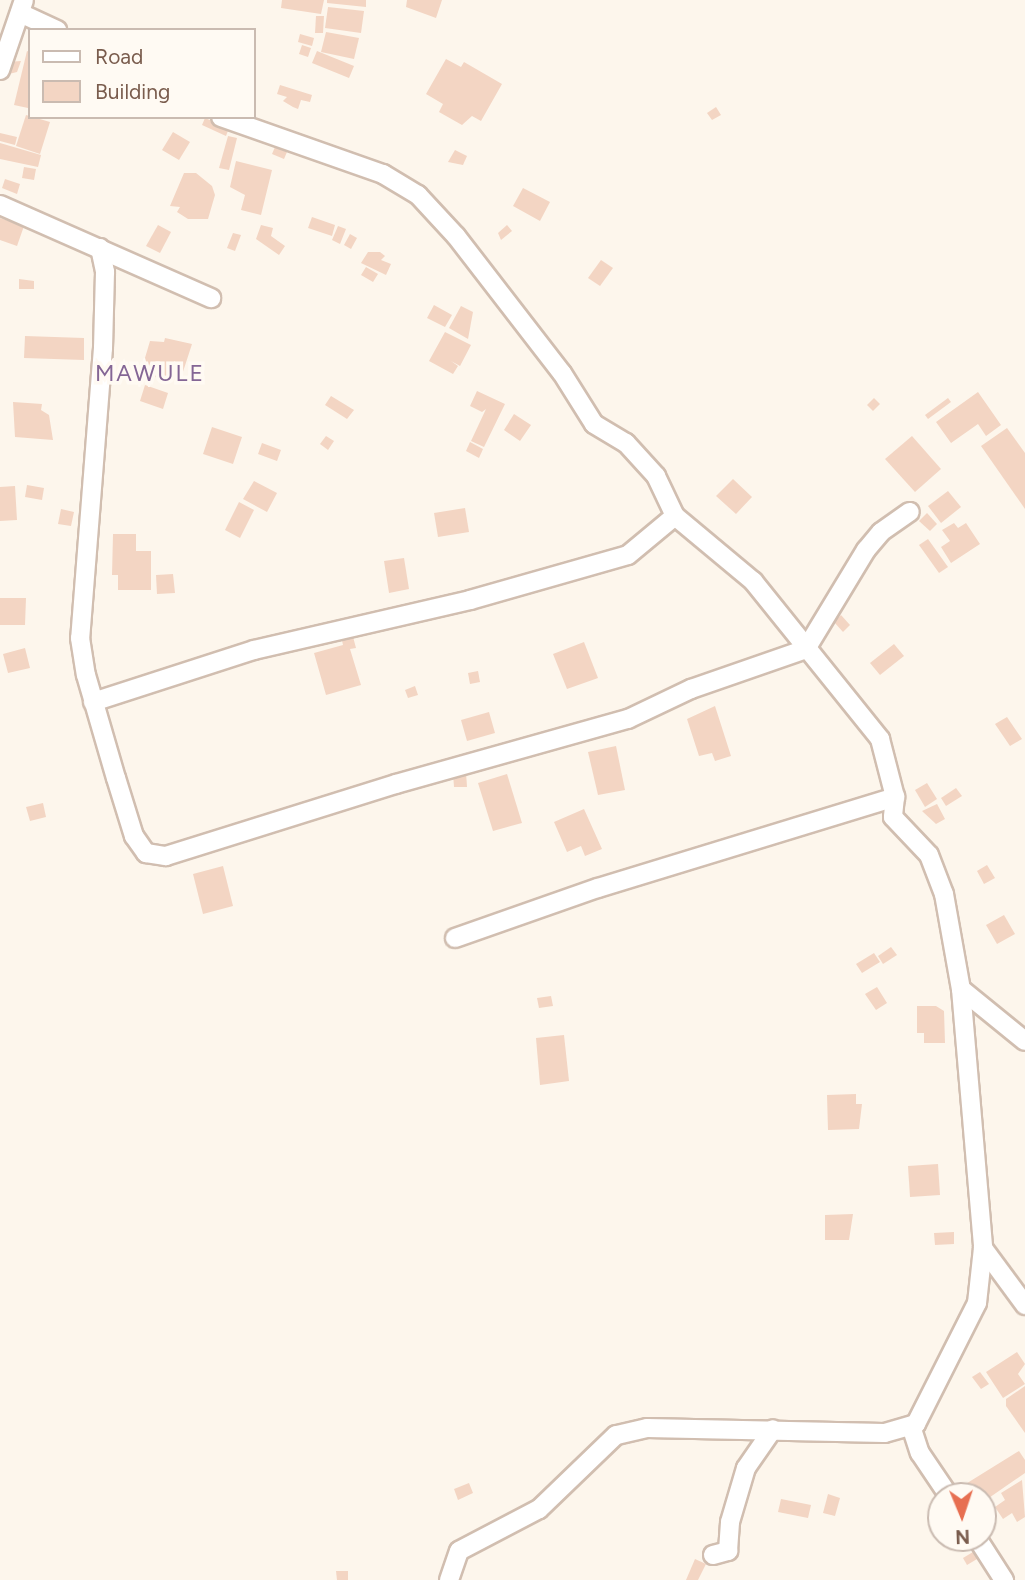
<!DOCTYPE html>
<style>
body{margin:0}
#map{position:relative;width:1025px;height:1580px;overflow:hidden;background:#fdf6ec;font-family:Figtree,sans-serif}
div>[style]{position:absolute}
.building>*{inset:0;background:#f3d5c3}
.roads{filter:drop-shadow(2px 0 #d1beb0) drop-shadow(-2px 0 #d1beb0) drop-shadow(0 2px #d1beb0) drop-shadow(0 -2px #d1beb0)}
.street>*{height:18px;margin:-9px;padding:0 9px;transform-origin:9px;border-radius:9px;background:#fff}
span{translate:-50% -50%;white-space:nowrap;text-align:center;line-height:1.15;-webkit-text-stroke:7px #fffaf3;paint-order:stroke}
.quarter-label{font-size:23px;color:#846695;letter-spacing:2px}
.legend{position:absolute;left:28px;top:28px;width:228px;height:91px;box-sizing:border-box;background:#fffaf3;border:2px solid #cabbb1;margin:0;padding:9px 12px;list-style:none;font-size:21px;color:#7a5c4d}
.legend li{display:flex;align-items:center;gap:14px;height:35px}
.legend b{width:35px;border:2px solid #cabbb1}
.north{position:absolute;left:927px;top:1482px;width:70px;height:70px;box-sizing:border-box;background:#fffaf3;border:2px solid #cabbb1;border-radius:50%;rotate:178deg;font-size:19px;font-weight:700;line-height:28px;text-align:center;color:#7a5c4d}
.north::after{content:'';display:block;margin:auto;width:24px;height:32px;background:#e76f51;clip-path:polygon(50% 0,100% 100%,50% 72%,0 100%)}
</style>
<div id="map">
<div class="building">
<i style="clip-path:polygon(282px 0,324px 0,321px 14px,281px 8px)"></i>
<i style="clip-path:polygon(327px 0,366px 0,366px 7px,327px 3px)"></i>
<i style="clip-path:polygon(407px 0,442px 0,436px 18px,406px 7px)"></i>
<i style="clip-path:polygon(328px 7px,364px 11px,361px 33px,325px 28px)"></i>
<i style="clip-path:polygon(316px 16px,324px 16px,323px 33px,315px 33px)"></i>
<i style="clip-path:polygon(326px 32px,359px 38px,354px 59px,321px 52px)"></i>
<i style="clip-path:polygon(300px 34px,314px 38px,312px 46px,298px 42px)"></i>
<i style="clip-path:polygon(302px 45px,311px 48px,308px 57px,299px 54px)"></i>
<i style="clip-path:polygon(27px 51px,30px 52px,28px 108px,14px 105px)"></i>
<i style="clip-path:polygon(317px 51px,354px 66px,349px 78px,312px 63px)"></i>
<i style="clip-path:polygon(446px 59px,461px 67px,464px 62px,502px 84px,481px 121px,472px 116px,462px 125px,439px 112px,443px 104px,426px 94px)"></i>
<i style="clip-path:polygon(21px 61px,17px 72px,9px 74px,7px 62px)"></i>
<i style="clip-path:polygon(280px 85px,312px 95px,310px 102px,301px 100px,298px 109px,293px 107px,283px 101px,287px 97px,277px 94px)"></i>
<i style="clip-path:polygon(716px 107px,721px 115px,712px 120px,707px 113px)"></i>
<i style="clip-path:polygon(26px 115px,50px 122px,40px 154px,16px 146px)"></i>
<i style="clip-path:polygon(205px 118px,229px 128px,226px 136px,202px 125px)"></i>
<i style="clip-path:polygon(173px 132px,190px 142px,179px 160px,162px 150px)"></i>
<i style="clip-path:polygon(0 133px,17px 137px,15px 145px,0 141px)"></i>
<i style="clip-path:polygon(228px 136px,237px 138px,229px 170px,219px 168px)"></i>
<i style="clip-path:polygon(0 143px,41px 155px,38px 167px,0 159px)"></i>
<i style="clip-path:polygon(275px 147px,287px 152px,284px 159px,272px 154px)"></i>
<i style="clip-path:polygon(455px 150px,467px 156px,463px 165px,448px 162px)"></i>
<i style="clip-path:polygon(236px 161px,272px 170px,261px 215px,241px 210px,245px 195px,230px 187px)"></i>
<i style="clip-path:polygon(24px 167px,36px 169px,34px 180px,22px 178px)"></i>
<i style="clip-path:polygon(184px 173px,196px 173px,212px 186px,215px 195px,208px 219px,188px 219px,177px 212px,180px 207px,170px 206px)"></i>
<i style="clip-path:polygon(5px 179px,20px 184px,17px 194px,2px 188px)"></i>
<i style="clip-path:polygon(523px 188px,550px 202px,540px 221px,513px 206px)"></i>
<i style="clip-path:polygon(312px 217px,335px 225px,332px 236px,308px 228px)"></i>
<i style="clip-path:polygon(0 218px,24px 226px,17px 246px,0 240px)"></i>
<i style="clip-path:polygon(158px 225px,171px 232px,160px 253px,146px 246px)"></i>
<i style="clip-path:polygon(261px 225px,273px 228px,271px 236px,285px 246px,279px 255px,256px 239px)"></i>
<i style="clip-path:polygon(507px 225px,512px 231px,501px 240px,498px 233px)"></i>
<i style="clip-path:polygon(338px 226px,346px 229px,340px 244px,332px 240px)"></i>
<i style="clip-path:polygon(233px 233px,241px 235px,235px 251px,227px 248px)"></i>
<i style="clip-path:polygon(350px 234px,357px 238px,351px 249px,344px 245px)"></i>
<i style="clip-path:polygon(368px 252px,380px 252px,385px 256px,381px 260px,391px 264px,386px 275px,361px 263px)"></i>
<i style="clip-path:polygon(601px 260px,613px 268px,600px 286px,588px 278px)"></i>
<i style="clip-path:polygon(366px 267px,378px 274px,373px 282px,361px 275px)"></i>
<i style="clip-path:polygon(19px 279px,34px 281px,34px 289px,19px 289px)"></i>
<i style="clip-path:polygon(434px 305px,452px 315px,445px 327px,427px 318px)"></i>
<i style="clip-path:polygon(461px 306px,473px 312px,468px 339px,449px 328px)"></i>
<i style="clip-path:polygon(445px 332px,471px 345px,460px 366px,451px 361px,458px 366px,453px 374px,429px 361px)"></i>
<i style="clip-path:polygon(25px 336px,84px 338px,84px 360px,24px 358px)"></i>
<i style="clip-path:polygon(165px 338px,192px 344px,180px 381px,155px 377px,156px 373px,142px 368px,150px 341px,164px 342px)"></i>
<i style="clip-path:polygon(145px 385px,168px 393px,163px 409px,140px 401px)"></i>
<i style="clip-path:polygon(477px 391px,505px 404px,484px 447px,471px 441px,486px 409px,482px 412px,470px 406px)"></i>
<i style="clip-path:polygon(978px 392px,1001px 425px,986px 436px,978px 424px,951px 443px,936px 422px)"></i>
<i style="clip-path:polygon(331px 396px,354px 410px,347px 419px,325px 405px)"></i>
<i style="clip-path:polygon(874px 398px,880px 404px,873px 411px,867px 405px)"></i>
<i style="clip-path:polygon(948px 398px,951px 402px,928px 419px,925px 415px)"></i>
<i style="clip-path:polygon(13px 402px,42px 404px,41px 410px,49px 415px,53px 440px,15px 437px)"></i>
<i style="clip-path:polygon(514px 414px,531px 425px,520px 441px,504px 430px)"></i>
<i style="clip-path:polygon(212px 427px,242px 437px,233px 464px,203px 454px)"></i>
<i style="clip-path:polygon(1007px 428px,1025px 453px,1025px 509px,981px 446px)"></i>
<i style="clip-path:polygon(326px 436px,334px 441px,328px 450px,320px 444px)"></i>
<i style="clip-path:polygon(912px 436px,941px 469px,915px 492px,885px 459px)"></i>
<i style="clip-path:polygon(470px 442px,483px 449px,479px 458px,466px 451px)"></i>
<i style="clip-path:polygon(262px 443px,281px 450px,277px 461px,258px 454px)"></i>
<i style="clip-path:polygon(733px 479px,752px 497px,736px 514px,716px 496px)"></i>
<i style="clip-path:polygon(254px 481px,277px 493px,267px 512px,243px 499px)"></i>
<i style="clip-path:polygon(27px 485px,44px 488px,42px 500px,25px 497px)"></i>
<i style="clip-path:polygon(15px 486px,17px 520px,0 521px,0 487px)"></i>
<i style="clip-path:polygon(948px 491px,961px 507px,941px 523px,928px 506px)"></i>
<i style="clip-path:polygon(239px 502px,254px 510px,240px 538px,225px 530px)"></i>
<i style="clip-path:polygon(465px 508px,469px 532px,438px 537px,434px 513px)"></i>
<i style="clip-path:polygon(61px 509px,74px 512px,71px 526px,58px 524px)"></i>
<i style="clip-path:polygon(927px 513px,937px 524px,930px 531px,919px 521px)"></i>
<i style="clip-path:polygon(954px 523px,958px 528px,966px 523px,980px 544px,951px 563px,941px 547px,950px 541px,942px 530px)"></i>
<i style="clip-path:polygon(113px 534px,136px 534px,136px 551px,151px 551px,151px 590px,118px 590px,118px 575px,112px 575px)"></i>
<i style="clip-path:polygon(928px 539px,948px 567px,939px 573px,919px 545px)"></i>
<i style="clip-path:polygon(404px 558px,409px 589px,389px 593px,384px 561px)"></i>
<i style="clip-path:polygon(173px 574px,175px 593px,157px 594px,156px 575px)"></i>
<i style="clip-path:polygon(0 598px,26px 598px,25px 625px,0 625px)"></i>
<i style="clip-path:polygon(841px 615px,850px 625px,843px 632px,834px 622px)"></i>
<i style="clip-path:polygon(352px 633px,356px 648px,350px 649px,361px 685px,326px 695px,314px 653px,343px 645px,341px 636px)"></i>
<i style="clip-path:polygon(584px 642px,598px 678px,567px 689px,553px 654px)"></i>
<i style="clip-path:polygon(894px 644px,904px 656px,880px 675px,870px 663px)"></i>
<i style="clip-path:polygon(25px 648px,30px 668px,8px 673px,3px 654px)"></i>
<i style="clip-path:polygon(478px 671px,480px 682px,470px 684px,468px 673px)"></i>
<i style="clip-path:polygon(415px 686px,418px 695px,408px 698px,405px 690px)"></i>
<i style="clip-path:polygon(715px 706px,731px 756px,715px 761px,712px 753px,699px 756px,687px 719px)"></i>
<i style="clip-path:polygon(489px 712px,495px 733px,467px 741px,461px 720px)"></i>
<i style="clip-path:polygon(1007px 717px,1022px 739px,1010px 746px,995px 724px)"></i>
<i style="clip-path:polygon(616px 746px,625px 790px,598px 795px,588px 752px)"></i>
<i style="clip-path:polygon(466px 772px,467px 787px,454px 787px,453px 773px)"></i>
<i style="clip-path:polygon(507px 774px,522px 823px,493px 831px,478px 783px)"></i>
<i style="clip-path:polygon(927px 783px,937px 799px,925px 807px,915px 790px)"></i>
<i style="clip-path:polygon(956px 788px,962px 796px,946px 806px,941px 798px)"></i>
<i style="clip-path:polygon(43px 803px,46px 817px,30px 821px,26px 807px)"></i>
<i style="clip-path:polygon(937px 804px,945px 819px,936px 824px,922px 811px)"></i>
<i style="clip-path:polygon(584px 809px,602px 849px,585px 856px,581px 846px,567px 852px,554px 822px)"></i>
<i style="clip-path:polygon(987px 865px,995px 878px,984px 884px,977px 871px)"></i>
<i style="clip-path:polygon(223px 866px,233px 906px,203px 914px,193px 874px)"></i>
<i style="clip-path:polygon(1004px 915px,1015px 934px,997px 944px,986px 925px)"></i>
<i style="clip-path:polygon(891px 947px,897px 955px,883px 964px,878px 956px)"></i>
<i style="clip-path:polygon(874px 953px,880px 962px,862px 973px,856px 964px)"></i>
<i style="clip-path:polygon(877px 987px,887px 1003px,876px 1010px,865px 994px)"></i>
<i style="clip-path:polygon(551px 996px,553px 1006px,539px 1008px,537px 998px)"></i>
<i style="clip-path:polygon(917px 1006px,936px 1006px,944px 1011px,945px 1043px,924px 1043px,924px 1033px,917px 1033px)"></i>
<i style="clip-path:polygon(564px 1035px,569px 1081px,540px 1085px,536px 1038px)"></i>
<i style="clip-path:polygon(856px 1094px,856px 1104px,862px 1104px,859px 1129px,828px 1130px,827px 1095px)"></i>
<i style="clip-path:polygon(938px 1164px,940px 1195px,910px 1197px,908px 1166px)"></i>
<i style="clip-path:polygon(853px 1214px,849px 1240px,825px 1240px,825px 1215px)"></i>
<i style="clip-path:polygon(954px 1232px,954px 1244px,935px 1245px,934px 1233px)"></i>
<i style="clip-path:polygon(1017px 1352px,1025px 1364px,1018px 1374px,1025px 1384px,1003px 1398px,986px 1372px)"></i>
<i style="clip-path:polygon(980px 1372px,989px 1384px,981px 1389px,972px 1377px)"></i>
<i style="clip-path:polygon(1025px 1386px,1025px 1433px,1006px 1406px,1006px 1399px)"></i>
<i style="clip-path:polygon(1019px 1451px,1025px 1460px,1025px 1473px,983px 1502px,983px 1496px,971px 1496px,964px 1485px)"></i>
<i style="clip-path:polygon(1022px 1480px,1025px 1517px,1017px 1522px,1012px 1513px,1003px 1519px,995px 1507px,1005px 1500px,1001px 1493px)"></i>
<i style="clip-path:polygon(469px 1483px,473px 1493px,458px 1500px,454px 1489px)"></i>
<i style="clip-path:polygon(828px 1494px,840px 1498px,835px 1516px,823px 1513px)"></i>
<i style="clip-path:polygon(781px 1499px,811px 1505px,808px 1518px,778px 1512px)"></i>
<i style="clip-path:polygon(978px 1549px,982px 1556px,967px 1565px,963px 1558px)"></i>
<i style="clip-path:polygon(695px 1559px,706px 1564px,698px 1580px,686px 1580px)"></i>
<i style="clip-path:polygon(336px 1571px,348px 1571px,348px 1580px,337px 1580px)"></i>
</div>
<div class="roads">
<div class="street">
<i style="left:20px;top:13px;width:41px;rotate:24.7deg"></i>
<i style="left:0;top:70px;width:74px;rotate:-71.1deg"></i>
<i style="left:221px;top:117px;width:172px;rotate:19.4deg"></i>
<i style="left:383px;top:174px;width:41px;rotate:31deg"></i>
<i style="left:418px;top:195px;width:56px;rotate:47.2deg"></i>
<i style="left:456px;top:236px;width:173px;rotate:52.3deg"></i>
<i style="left:562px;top:373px;width:60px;rotate:57.9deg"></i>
<i style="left:594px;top:424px;width:37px;rotate:31deg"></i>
<i style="left:626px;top:443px;width:45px;rotate:47.7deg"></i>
<i style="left:656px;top:476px;width:44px;rotate:64.6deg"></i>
<i style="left:675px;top:516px;width:102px;rotate:39.8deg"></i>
<i style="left:753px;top:581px;width:203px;rotate:51.2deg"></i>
<i style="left:880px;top:739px;width:60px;rotate:75.5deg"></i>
<i style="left:895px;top:797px;width:20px;rotate:96deg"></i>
<i style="left:893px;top:817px;width:52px;rotate:46.5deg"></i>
<i style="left:929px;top:855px;width:42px;rotate:69deg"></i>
<i style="left:944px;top:894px;width:97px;rotate:79.9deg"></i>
<i style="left:961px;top:989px;width:260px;rotate:85.1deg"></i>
<i style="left:983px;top:1248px;width:55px;rotate:96.2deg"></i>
<i style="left:977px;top:1303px;width:136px;rotate:116.8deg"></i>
<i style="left:916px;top:1424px;width:33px;rotate:164deg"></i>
<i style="left:884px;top:1433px;width:237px;rotate:-178.8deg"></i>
<i style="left:647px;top:1428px;width:32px;rotate:167deg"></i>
<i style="left:616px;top:1435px;width:107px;rotate:136.1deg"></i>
<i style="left:539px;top:1509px;width:90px;rotate:152.3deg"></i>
<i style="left:459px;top:1551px;width:31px;rotate:109deg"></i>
<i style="left:0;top:205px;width:231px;rotate:23.8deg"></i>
<i style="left:100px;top:248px;width:25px;rotate:78deg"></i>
<i style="left:105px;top:272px;width:76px;rotate:91.5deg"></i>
<i style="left:103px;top:348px;width:291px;rotate:94.5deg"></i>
<i style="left:80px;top:638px;width:37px;rotate:81deg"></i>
<i style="left:86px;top:675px;width:107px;rotate:73.8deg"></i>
<i style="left:116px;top:778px;width:61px;rotate:72.8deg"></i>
<i style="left:134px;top:836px;width:21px;rotate:55deg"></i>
<i style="left:146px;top:853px;width:20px;rotate:9deg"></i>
<i style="left:166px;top:856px;width:241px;rotate:-17.4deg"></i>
<i style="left:396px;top:784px;width:241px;rotate:-15.7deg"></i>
<i style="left:628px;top:719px;width:70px;rotate:-25.5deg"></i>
<i style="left:691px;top:689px;width:122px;rotate:-19.2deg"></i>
<i style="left:806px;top:649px;width:116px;rotate:-58.8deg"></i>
<i style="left:866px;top:550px;width:23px;rotate:-50deg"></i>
<i style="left:881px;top:532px;width:35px;rotate:-35deg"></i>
<i style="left:93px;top:702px;width:169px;rotate:-17.9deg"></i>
<i style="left:254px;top:650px;width:222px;rotate:-13deg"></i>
<i style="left:470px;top:600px;width:164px;rotate:-15.9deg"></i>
<i style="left:628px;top:555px;width:61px;rotate:-39.7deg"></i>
<i style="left:455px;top:938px;width:151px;rotate:-19.3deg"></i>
<i style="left:598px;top:888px;width:311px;rotate:-17deg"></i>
<i style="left:961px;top:989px;width:82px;rotate:39.1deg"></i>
<i style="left:983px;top:1248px;width:71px;rotate:53.6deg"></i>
<i style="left:911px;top:1426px;width:28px;rotate:72deg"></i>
<i style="left:920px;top:1453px;width:52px;rotate:56deg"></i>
<i style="left:977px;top:1538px;width:50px;rotate:57.3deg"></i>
<i style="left:713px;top:1555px;width:16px;rotate:-15deg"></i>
<i style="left:728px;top:1551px;width:29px;rotate:-86deg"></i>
<i style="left:730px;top:1522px;width:56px;rotate:-73.5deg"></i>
<i style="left:746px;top:1468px;width:47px;rotate:-55.3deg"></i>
</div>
</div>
<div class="quarter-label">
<span style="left:150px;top:373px">MAWULE</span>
</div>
<ul class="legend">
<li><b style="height:9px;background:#fff"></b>Road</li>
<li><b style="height:19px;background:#f3d5c3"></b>Building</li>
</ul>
<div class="north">N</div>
</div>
